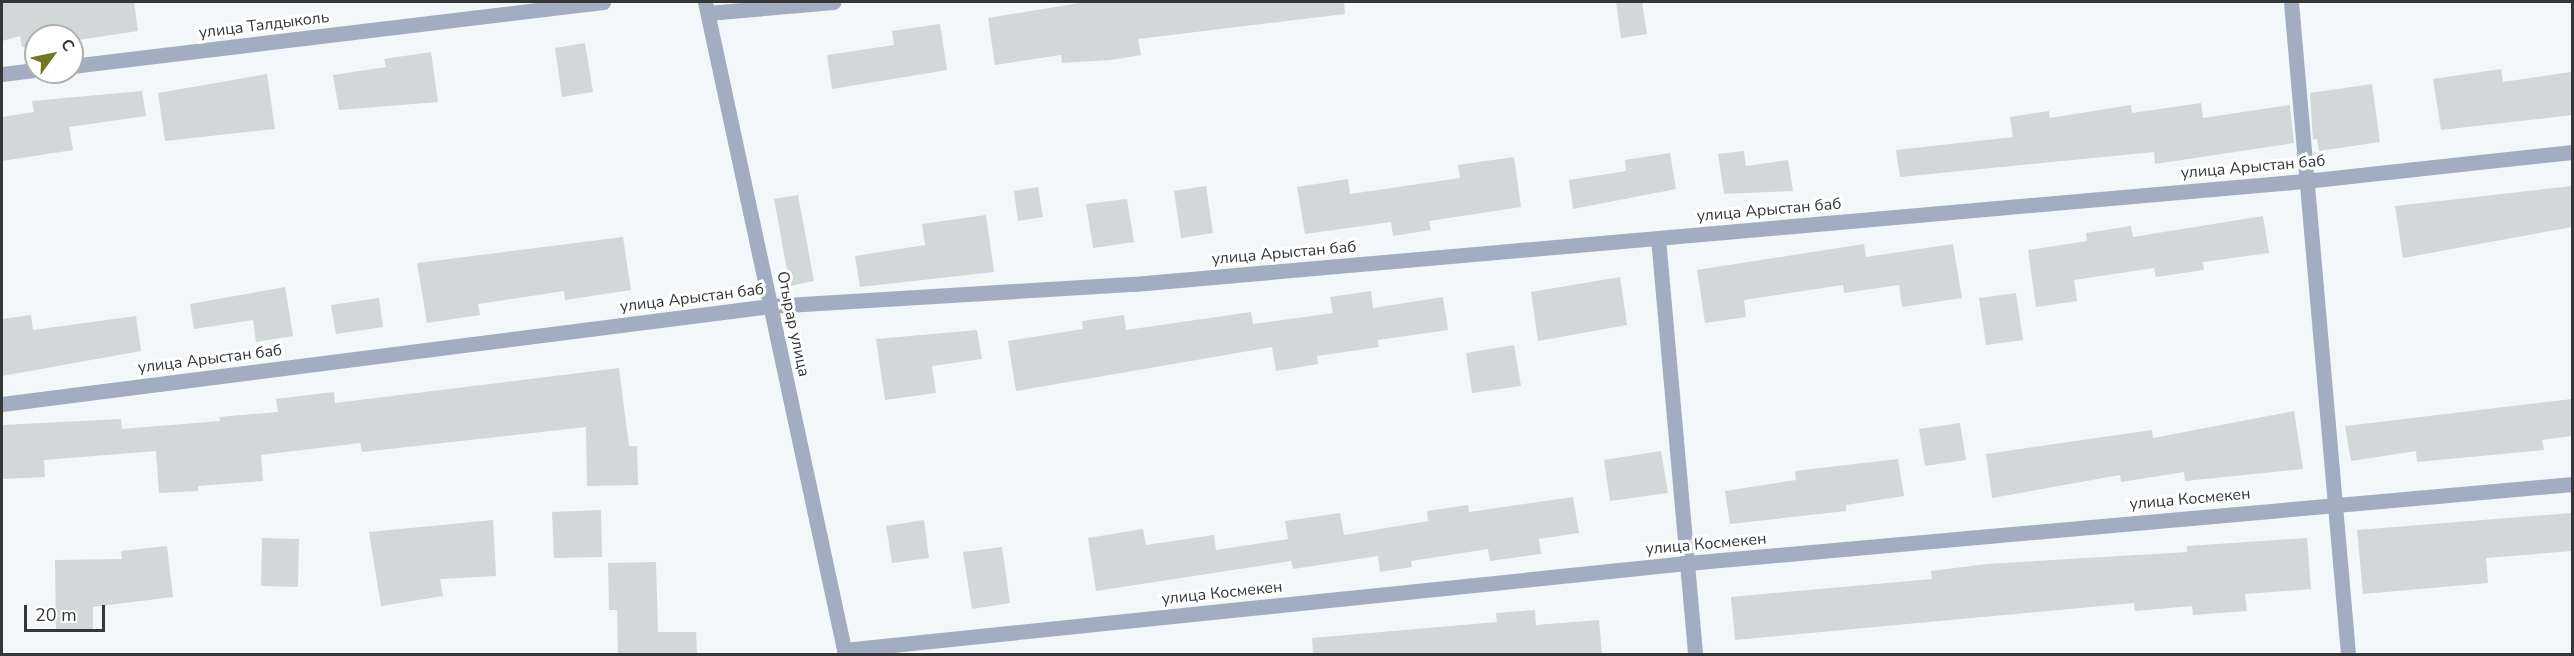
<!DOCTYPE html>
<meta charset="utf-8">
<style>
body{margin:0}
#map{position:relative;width:2574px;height:656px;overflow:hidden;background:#f3f7fa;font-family:"Nunito Sans",sans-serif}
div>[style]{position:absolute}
.building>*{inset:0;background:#d2d7d8}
.minor>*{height:15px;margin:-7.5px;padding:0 7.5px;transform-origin:7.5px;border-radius:7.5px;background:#a2adc2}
span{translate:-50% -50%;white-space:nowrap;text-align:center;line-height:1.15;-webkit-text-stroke:6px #fff;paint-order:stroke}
.street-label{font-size:16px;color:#343637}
.frame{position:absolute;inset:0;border:3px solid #343637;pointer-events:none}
.north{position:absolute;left:24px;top:24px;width:60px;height:60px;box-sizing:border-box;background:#fff;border:2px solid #aeafaf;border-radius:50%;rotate:57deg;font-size:16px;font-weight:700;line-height:24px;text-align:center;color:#343637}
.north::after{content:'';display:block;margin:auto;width:21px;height:27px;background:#727822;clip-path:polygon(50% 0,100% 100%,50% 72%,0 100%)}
.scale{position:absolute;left:24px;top:605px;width:81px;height:27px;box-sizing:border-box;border:3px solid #343637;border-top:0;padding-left:8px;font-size:18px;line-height:21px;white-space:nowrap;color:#343637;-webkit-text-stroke:4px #fff;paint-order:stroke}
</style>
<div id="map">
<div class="building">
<i style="clip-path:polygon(2px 2px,134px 2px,138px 31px,72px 41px,72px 36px,36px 36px,36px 46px,22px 47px,20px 36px,2px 41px)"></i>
<i style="clip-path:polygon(1085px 2px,1344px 2px,1345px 14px,1138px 39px,1141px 55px,1111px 60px,1062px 63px,1061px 55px,995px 65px,988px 18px)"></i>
<i style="clip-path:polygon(1616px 2px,1642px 2px,1647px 34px,1621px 38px)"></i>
<i style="clip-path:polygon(940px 24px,947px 70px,832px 89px,827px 55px,894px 45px,892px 31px)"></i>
<i style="clip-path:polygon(585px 43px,593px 92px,562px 97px,555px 48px)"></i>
<i style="clip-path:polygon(431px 52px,438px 102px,339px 110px,333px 75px,386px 67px,384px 59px)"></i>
<i style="clip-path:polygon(2501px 69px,2503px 82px,2571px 72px,2572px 115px,2441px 130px,2433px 79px)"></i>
<i style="clip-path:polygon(267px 74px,275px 129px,165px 141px,158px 93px)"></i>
<i style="clip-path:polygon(2372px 84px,2380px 142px,2319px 151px,2317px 139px,2313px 140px,2310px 93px)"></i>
<i style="clip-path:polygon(142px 91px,146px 116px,69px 127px,73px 150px,2px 161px,2px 117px,34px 112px,32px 101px)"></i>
<i style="clip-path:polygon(2201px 103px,2203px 118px,2290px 105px,2294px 143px,2155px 164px,2154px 152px,1900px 177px,1896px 150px,2013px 137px,2010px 117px,2049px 111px,2050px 118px,2131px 105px,2132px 113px)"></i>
<i style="clip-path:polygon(1744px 151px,1746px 166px,1788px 160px,1793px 191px,1724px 194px,1718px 154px)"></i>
<i style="clip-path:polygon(1670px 153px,1676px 189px,1573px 209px,1569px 180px,1626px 171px,1625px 160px)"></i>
<i style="clip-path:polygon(1514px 157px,1521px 207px,1429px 221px,1431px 230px,1393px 236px,1391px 222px,1305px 234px,1297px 187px,1348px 179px,1350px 194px,1460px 178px,1458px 165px)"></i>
<i style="clip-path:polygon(1206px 186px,1213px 233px,1181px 238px,1174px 191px)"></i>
<i style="clip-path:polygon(2572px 186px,2572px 227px,2403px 258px,2395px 206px)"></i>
<i style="clip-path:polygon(1038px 187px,1043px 217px,1018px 221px,1014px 191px)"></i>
<i style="clip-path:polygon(798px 195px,814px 281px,790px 286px,774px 199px)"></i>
<i style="clip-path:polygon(1127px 199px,1134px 242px,1093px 248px,1086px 204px)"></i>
<i style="clip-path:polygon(986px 215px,994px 272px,860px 287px,855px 256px,925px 245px,922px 224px)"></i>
<i style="clip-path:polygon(2263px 216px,2269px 253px,2203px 262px,2204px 270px,2156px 277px,2154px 268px,2074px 280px,2077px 301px,2036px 307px,2028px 250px,2087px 241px,2086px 233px,2131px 226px,2133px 237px)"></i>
<i style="clip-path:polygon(623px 237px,631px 290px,565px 300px,564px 291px,478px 304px,480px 315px,427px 323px,417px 263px)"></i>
<i style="clip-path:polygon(1864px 244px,1866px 257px,1953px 244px,1962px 298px,1902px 307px,1899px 285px,1844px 293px,1843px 285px,1744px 300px,1746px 317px,1705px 323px,1697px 270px)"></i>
<i style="clip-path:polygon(1620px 277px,1627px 325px,1538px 341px,1531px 292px)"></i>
<i style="clip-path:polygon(285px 287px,293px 336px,256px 342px,253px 320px,194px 329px,190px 304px)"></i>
<i style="clip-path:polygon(1371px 291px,1373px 308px,1443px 297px,1448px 330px,1378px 340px,1379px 347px,1317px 356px,1318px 364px,1276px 371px,1272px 347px,1016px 391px,1008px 341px,1083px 329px,1082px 321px,1124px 315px,1126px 330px,1251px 312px,1253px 324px,1333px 313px,1330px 297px)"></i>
<i style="clip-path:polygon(2016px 293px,2023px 340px,1986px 345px,1979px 298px)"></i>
<i style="clip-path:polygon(379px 298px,383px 327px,336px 334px,331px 305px)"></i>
<i style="clip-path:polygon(31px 315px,33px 330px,136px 316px,141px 351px,2px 376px,2px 319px)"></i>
<i style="clip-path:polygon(977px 330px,982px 359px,932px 366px,936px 393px,885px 400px,876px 339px)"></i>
<i style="clip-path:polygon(1514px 345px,1521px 386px,1472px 393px,1466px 353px)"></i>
<i style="clip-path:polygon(619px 368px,629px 446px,637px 446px,638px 485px,587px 486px,586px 427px,362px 452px,360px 443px,261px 455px,263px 481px,198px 486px,198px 491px,159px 493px,156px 451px,44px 460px,45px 477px,2px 479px,2px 425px,121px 419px,122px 429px,220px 421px,219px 417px,278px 412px,276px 399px,334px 392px,335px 403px)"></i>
<i style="clip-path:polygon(2572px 399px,2572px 436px,2542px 440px,2544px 450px,2417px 462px,2416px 451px,2351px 461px,2345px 426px)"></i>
<i style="clip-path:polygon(2294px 411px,2303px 469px,2185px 481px,2184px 472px,2121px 482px,2120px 475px,1992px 498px,1986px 454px,2152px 430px,2153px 438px)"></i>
<i style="clip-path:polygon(1960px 423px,1966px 460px,1925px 466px,1919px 429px)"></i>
<i style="clip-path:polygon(1661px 451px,1668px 493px,1610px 501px,1604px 460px)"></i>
<i style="clip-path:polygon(1898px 459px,1904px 496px,1846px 505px,1846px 511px,1730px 524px,1725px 491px,1796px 480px,1795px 471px)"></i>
<i style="clip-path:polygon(1573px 497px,1579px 533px,1539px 539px,1541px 554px,1490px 561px,1488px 549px,1411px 561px,1412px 567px,1380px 572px,1378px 556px,1293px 569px,1291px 561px,1096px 591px,1088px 538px,1143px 529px,1146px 545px,1214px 535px,1216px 550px,1288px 539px,1285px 521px,1340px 513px,1344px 535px,1428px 521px,1427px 511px,1468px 505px,1469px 512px)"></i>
<i style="clip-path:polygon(601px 510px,602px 557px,554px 558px,552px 512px)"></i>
<i style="clip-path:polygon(2572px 513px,2572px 551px,2486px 558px,2488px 583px,2363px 594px,2357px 530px)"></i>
<i style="clip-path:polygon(493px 520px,496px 576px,440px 579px,443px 596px,381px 606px,369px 532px)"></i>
<i style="clip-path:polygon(924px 520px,929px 558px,892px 563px,886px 526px)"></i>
<i style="clip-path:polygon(262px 538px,299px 539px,298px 587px,261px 586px)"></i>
<i style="clip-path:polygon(2307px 538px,2311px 589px,2245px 594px,2247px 611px,2193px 615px,2192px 606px,2135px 611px,2134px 603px,1735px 640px,1731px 597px,1932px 579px,1931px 571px,1986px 564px,2187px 552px,2187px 546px)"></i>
<i style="clip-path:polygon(167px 546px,173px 597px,93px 607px,93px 630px,56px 630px,55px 560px,122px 559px,121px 551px)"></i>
<i style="clip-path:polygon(1002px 547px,1010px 603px,972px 609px,963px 552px)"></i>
<i style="clip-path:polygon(656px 562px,658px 632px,696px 632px,697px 654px,618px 654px,617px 610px,609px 610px,608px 563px)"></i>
<i style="clip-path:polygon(1535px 610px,1536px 625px,1599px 620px,1602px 654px,1313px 654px,1312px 638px,1497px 622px,1496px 613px)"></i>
</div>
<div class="minor">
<i style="left:705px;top:2px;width:667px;rotate:77.88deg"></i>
<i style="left:2291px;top:2px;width:654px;rotate:85deg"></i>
<i style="left:708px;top:13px;width:126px;rotate:-5deg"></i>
<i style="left:72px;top:66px;width:535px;rotate:-6.87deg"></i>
<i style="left:2px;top:74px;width:34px;rotate:-7deg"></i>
<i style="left:1658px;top:238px;width:418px;rotate:84.9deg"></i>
<i style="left:2px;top:404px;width:774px;rotate:-7.27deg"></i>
<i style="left:770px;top:306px;width:365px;rotate:-3.5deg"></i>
<i style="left:1134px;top:284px;width:1176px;rotate:-5.03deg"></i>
<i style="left:2305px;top:181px;width:269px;rotate:-6.2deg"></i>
<i style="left:844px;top:650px;width:847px;rotate:-5.89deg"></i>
<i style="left:1687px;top:563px;width:889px;rotate:-5.1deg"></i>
</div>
<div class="street-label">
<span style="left:264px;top:25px;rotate:-7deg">улица Талдыколь</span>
<span style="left:2253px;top:167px;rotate:-5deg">улица Арыстан баб</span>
<span style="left:1769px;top:210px;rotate:-5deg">улица Арыстан баб</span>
<span style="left:1284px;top:253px;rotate:-5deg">улица Арыстан баб</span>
<span style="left:692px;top:298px;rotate:-7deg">улица Арыстан баб</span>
<span style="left:793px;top:324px;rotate:78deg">Отырар улица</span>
<span style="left:210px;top:359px;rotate:-7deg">улица Арыстан баб</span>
<span style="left:2190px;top:499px;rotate:-5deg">улица Космекен</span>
<span style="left:1706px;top:544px;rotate:-5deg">улица Космекен</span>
<span style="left:1222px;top:593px;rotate:-6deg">улица Космекен</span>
</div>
<div class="frame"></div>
<div class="north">С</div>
<div class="scale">20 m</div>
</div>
